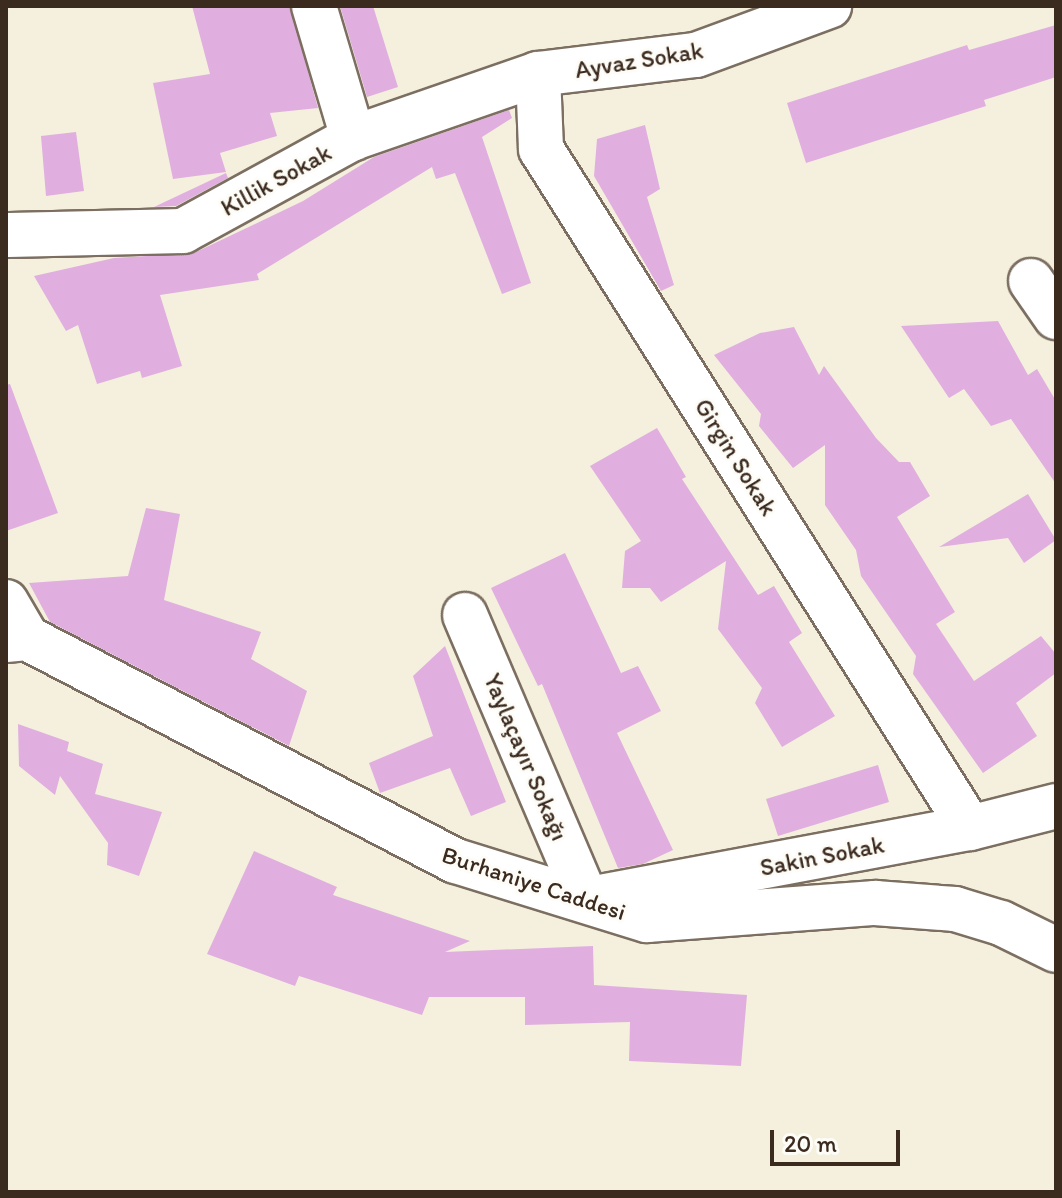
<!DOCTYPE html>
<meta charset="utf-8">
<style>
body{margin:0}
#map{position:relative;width:1062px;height:1198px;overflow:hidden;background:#f4f0dd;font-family:Itim,sans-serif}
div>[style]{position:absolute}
.building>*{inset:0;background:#e0afdf}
.roads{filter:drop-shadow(2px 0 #7c6f61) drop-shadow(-2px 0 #7c6f61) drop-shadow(0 2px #7c6f61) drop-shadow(0 -2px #7c6f61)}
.street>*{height:44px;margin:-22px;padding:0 22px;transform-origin:22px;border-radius:22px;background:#fff}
span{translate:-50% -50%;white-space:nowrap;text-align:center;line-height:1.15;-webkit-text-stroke:6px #fdfcf7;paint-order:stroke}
.street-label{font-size:24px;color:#3b2a1e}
.frame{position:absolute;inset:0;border:8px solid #3b2a1e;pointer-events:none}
.scale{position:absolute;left:770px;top:1130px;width:130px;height:36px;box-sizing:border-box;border:4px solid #3b2a1e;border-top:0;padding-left:10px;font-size:24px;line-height:28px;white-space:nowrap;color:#3b2a1e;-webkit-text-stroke:6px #fdfcf7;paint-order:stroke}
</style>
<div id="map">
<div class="building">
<i style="clip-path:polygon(192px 6px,290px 6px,318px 108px,270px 113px,277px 136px,220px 153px,226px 172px,173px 179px,153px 83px,210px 74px)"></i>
<i style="clip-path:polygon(340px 6px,373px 6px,398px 87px,367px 97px)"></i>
<i style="clip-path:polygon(1056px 25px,1056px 77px,984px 100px,986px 106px,806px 163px,787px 103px,967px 45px,969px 50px)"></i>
<i style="clip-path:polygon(509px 110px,512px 118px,482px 137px,531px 283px,502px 294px,455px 173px,436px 179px,432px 167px,257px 274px,259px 280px,160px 295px,182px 366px,142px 378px,140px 371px,97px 384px,78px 325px,66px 331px,34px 276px,114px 258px,194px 253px,303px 201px,374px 157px)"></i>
<i style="clip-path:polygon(645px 125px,660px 189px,647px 197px,674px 285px,661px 291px,594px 176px,597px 139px)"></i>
<i style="clip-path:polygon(76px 132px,84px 191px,46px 196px,41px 136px)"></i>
<i style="clip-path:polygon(226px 173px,228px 178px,176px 206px,154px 207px)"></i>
<i style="clip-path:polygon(998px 321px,1028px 375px,1037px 369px,1056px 401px,1056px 484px,1011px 419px,991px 426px,964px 389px,949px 398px,901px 326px)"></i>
<i style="clip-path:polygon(794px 327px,819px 375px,824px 366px,876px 438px,899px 462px,910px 462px,930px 496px,897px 517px,955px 612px,936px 624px,974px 681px,1041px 636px,1056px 654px,1056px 673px,1016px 703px,1037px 736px,983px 773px,913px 674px,916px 656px,861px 576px,856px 550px,825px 505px,825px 445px,793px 468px,759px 426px,761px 414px,714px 355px,760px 333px)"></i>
<i style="clip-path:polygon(10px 384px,58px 513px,6px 531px,6px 385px)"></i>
<i style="clip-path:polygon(657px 428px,686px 477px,682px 479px,758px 595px,774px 586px,802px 633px,789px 642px,835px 716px,782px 747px,755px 703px,762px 688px,718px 629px,726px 561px,661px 602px,650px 588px,622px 588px,625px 551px,641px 541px,590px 466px)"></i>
<i style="clip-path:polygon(1028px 494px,1056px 540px,1024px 563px,1008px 538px,939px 547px)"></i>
<i style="clip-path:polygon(146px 508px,180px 514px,164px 600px,261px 632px,251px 659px,307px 691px,289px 746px,50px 622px,29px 583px,128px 576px)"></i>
<i style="clip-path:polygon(565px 553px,621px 673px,638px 666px,661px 711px,617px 733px,673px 850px,643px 864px,618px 868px,542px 684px,538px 686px,491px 588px)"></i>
<i style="clip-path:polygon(445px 646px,506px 802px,471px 816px,450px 768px,380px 793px,369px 763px,433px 736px,413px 676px)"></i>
<i style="clip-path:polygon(18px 724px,69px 742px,67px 751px,103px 764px,95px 794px,162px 812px,139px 876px,107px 865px,108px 843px,60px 776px,55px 795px,19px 766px)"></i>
<i style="clip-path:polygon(878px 765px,889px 802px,778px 836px,766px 799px)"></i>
<i style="clip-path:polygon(254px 851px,337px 887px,333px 895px,470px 941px,445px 952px,593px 946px,594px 985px,747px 995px,741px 1066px,629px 1061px,630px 1022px,525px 1025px,525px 997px,429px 997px,422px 1015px,299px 976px,295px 986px,207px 954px)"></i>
</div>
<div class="roads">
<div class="street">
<i style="left:314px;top:6px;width:138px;rotate:73.5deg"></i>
<i style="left:538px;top:74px;width:75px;rotate:87.7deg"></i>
<i style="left:541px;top:149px;width:803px;rotate:57.71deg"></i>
<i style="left:6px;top:235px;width:177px;rotate:-1.3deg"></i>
<i style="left:183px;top:231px;width:194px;rotate:-28.7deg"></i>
<i style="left:353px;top:138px;width:196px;rotate:-19.1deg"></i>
<i style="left:538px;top:74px;width:159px;rotate:-6.9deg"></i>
<i style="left:696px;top:55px;width:142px;rotate:-20.2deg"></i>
<i style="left:1031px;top:281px;width:44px;rotate:55.2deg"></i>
<i style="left:6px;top:602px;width:42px;rotate:59.7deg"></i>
<i style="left:465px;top:615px;width:309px;rotate:66.9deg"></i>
<i style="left:6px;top:640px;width:21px;rotate:-5deg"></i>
<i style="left:27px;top:638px;width:483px;rotate:27.5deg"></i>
<i style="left:456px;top:861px;width:200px;rotate:17.2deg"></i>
<i style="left:647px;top:920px;width:229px;rotate:-4.3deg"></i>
<i style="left:875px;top:903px;width:80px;rotate:4.3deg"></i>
<i style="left:955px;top:909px;width:48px;rotate:16.9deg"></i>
<i style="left:1001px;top:923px;width:61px;rotate:26.1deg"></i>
<i style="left:589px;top:899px;width:388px;rotate:-10.6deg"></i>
<i style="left:970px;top:828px;width:89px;rotate:-14.3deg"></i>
</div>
</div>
<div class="street-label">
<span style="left:639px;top:60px;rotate:-9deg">Ayvaz Sokak</span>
<span style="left:276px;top:180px;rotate:-29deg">Killik Sokak</span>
<span style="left:736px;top:457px;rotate:58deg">Girgin Sokak</span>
<span style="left:526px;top:757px;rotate:67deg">Yaylaçayır Sokağı</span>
<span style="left:822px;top:856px;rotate:-11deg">Sakin Sokak</span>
<span style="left:534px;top:883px;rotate:18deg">Burhaniye Caddesi</span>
</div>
<div class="frame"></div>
<div class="scale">20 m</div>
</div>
